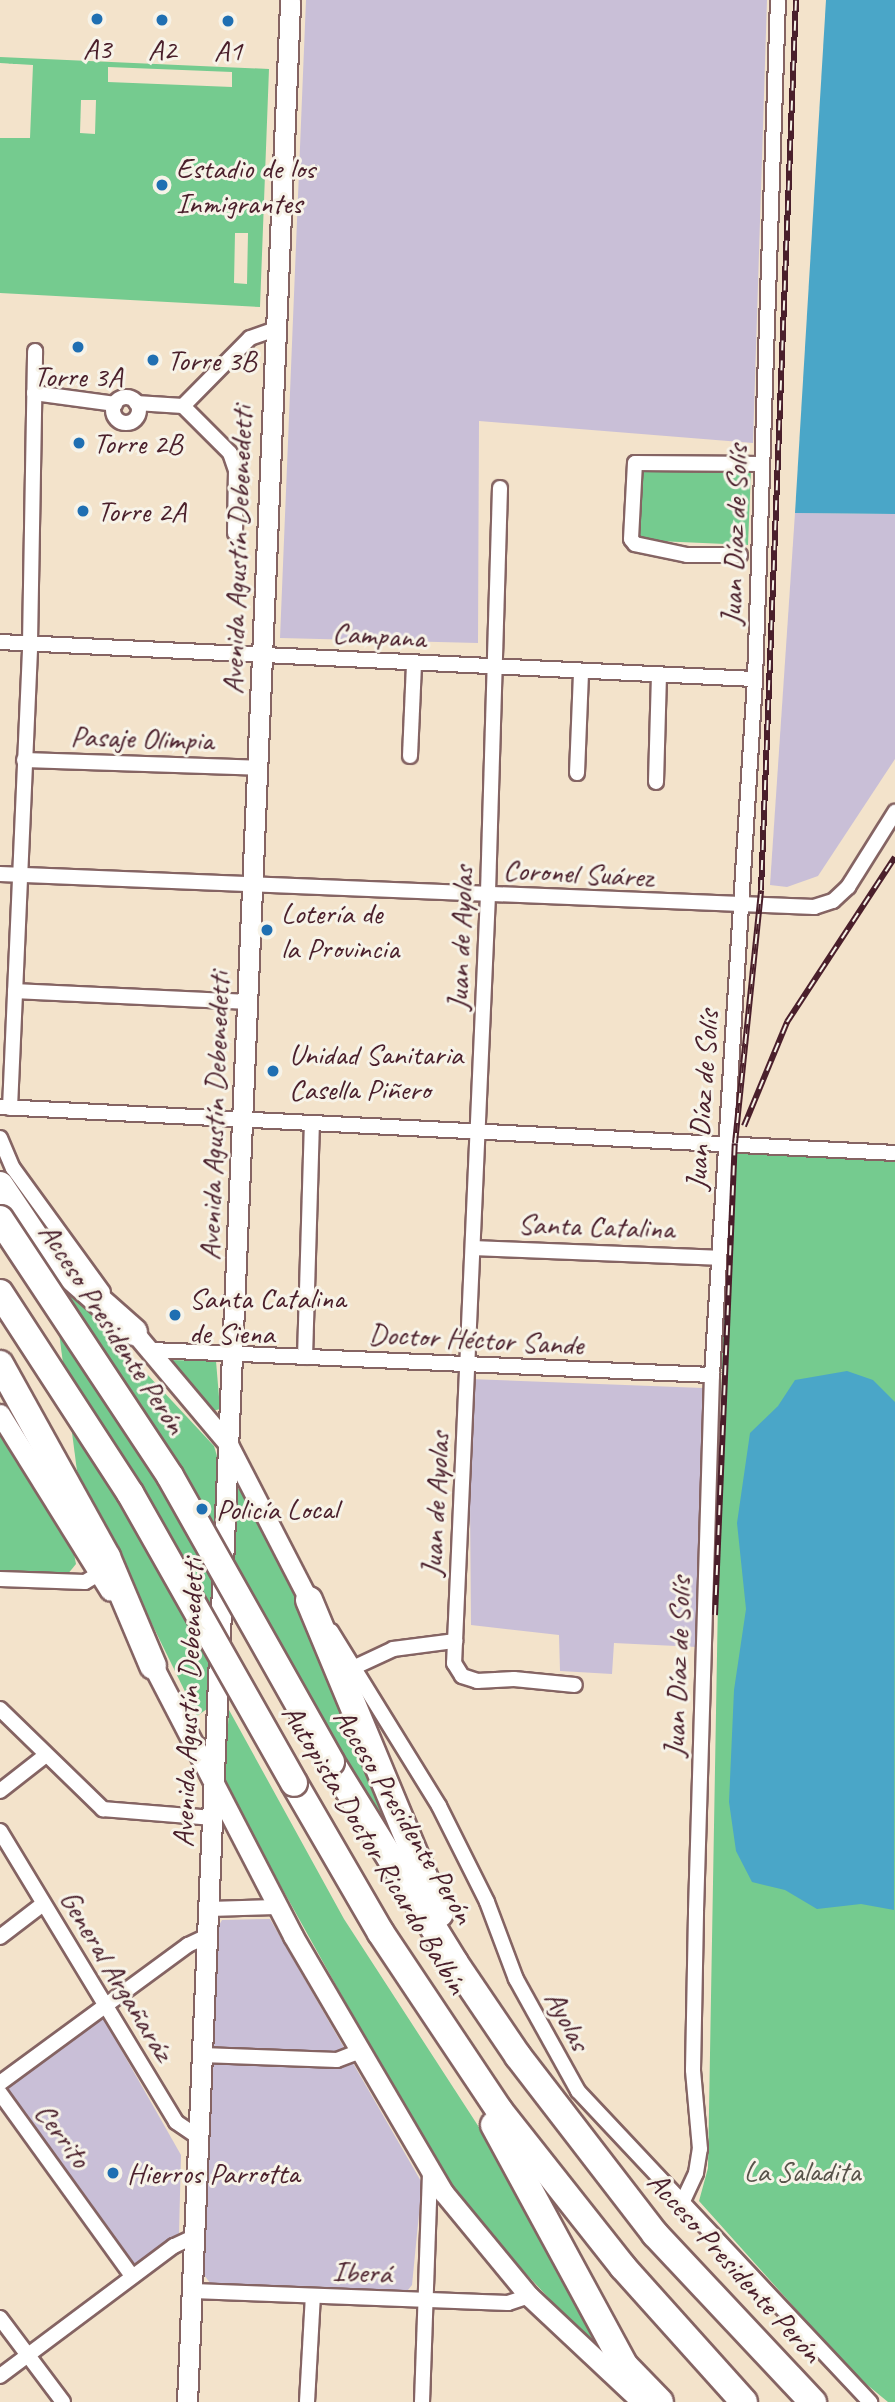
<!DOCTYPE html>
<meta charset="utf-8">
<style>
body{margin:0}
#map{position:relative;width:895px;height:2402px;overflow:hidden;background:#f3e3cb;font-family:Caveat,sans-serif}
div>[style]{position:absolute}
.industrial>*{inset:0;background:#c9bfd7}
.green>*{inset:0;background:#75cb8f}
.water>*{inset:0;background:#4aa6c8}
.roads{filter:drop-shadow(2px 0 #856463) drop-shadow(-2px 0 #856463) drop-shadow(0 2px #856463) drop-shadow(0 -2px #856463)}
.minor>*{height:14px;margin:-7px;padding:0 7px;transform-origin:7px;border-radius:7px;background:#fff}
.minor>.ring{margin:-7px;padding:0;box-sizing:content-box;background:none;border:14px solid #fff;border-radius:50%}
.tertiary>*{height:18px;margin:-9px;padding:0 9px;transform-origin:9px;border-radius:9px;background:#fff}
.secondary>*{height:19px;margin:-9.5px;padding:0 9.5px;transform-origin:9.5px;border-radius:9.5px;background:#fff}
.motorway>*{height:26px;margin:-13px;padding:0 13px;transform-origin:13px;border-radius:13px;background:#fff}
.rail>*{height:6px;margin-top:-3px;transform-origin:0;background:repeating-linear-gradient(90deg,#f7f3e8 0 10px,#4a1f2b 0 20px);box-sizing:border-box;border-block:2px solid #4a1f2b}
.bridges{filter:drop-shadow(2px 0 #856463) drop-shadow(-2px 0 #856463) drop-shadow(0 2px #856463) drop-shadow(0 -2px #856463)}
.motorway-bridge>*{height:26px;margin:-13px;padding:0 13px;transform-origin:13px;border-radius:13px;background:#fff}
.dots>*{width:19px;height:19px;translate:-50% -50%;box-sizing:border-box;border:4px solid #f7f3e8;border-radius:50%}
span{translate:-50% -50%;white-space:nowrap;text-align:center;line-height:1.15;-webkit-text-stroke:6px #f7f3e8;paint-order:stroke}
.poi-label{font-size:30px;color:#4a1f2b}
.left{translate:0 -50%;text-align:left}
.street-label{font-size:30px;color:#4a1f2b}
.park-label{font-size:30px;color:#575349}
</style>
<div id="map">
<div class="industrial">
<i style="clip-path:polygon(306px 0,767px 0,753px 443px,479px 421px,478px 643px,280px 638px)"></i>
<i style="clip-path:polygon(795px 513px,895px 514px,895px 759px,818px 876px,787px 887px,770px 885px)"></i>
<i style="clip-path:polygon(469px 1379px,703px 1388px,697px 1647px,614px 1643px,612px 1674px,560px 1671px,559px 1635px,471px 1625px)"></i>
<i style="clip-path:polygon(270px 1919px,422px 2183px,412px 2285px,403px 2296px,210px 2283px,202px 2272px,218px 1927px,222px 1920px)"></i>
<i style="clip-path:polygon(102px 2016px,181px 2155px,179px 2233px,133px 2267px,3px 2089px)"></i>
</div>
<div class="green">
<i style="clip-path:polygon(evenodd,0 57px,269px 69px,260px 307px,0 293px,0 138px,30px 138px,33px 65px,0 63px,0 57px,108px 67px,232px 72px,232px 87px,108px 82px,108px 67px,0 57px,81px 100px,96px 100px,95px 134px,80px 133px,81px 100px,0 57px,235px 233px,248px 233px,247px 284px,234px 283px,235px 233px)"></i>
<i style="clip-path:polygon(641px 466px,751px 470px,748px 545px,635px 540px)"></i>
<i style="clip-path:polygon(726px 1142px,895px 1153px,895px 2402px,888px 2402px,854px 2374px,699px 2201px,708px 2168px)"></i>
<i style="clip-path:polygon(51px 1271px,214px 1446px,219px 1463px,207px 1709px,197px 1716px,77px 1471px)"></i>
<i style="clip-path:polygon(168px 1360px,216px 1361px,220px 1409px,213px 1411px)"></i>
<i style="clip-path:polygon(0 1430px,74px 1554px,76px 1564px,67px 1575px,0 1572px)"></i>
<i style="clip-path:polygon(235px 1489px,242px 1489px,268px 1536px,428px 1901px,351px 1777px,232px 1557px)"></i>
<i style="clip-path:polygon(229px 1710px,344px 1919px,497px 2155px,609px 2363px,518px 2265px,441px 2174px,224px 1784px)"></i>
</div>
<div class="water">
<i style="clip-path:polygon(826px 0,895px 0,895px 514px,795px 513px)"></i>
<i style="clip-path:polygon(847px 1371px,873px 1380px,895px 1402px,894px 1910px,861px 1904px,817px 1909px,785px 1890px,752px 1882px,736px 1851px,729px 1802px,734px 1690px,746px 1609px,737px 1523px,750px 1433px,778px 1406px,795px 1380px)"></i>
</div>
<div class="roads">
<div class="minor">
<i style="left:34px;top:393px;width:82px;rotate:7.7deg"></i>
<i class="ring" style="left:113px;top:397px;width:12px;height:12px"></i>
<i style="left:136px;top:403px;width:47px;rotate:3.7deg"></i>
<i style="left:183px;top:406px;width:66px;rotate:45deg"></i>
<i style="left:230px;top:453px;width:18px;rotate:71deg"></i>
<i style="left:236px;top:470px;width:63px;rotate:90.9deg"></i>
<i style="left:183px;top:406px;width:95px;rotate:-45.4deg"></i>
<i style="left:250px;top:338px;width:24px;rotate:-19deg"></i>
<i style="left:500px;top:488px;width:407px;rotate:91.7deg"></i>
<i style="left:488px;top:895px;width:769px;rotate:92.53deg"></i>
<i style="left:454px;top:1663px;width:15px;rotate:58deg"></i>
<i style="left:462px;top:1676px;width:16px;rotate:18deg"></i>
<i style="left:477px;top:1681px;width:37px;rotate:-3deg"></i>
<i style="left:514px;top:1679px;width:61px;rotate:5.6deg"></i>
<i style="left:740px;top:555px;width:53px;rotate:180deg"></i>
<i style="left:687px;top:555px;width:53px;rotate:-168.1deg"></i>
<i style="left:635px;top:544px;width:6px;rotate:-129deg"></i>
<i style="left:631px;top:539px;width:76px;rotate:-87deg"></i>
<i style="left:635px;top:463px;width:127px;rotate:0.5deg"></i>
<i style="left:0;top:642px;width:756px;rotate:2.81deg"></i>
<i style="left:410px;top:756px;width:92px;rotate:-87.5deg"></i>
<i style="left:24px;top:760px;width:235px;rotate:1.9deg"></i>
<i style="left:577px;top:773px;width:101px;rotate:-87.7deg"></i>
<i style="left:656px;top:782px;width:106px;rotate:-88.4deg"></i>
<i style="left:0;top:874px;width:815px;rotate:2.32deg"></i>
<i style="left:814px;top:907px;width:20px;rotate:-18deg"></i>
<i style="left:833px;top:901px;width:21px;rotate:-43deg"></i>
<i style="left:848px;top:887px;width:89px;rotate:-57.9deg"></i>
<i style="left:15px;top:991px;width:233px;rotate:2.7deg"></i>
<i style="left:0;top:1107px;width:896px;rotate:2.94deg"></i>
<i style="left:10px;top:1108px;width:465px;rotate:-87.5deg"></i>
<i style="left:30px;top:643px;width:292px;rotate:-89deg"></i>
<i style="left:0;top:1138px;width:33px;rotate:67deg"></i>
<i style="left:13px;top:1168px;width:153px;rotate:54deg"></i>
<i style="left:473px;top:1248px;width:244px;rotate:2.3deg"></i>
<i style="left:152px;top:1350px;width:561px;rotate:2.56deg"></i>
<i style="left:305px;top:1357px;width:232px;rotate:-88.3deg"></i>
<i style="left:0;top:1579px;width:85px;rotate:2deg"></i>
<i style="left:85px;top:1582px;width:17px;rotate:-31deg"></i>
<i style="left:331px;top:1631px;width:206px;rotate:58.3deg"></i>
<i style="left:439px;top:1806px;width:107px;rotate:63.4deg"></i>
<i style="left:487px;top:1902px;width:82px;rotate:69.4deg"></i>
<i style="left:516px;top:1979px;width:128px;rotate:61deg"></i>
<i style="left:578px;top:2091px;width:427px;rotate:46.8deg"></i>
<i style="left:357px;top:1666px;width:40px;rotate:-25deg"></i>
<i style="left:393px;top:1649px;width:63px;rotate:-7.4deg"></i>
<i style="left:0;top:1709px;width:144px;rotate:44.2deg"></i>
<i style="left:103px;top:1809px;width:110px;rotate:4.7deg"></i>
<i style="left:0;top:1791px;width:58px;rotate:-38deg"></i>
<i style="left:0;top:1831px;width:340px;rotate:58.8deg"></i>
<i style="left:176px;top:2122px;width:27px;rotate:34deg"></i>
<i style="left:208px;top:1909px;width:69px;rotate:-1.7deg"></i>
<i style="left:0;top:1937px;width:54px;rotate:-37.5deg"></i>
<i style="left:202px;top:2055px;width:135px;rotate:2.1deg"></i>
<i style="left:337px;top:2060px;width:22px;rotate:-21deg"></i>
<i style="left:0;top:2083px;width:233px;rotate:-36.3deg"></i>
<i style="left:188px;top:1945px;width:21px;rotate:-25deg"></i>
<i style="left:0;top:2093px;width:226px;rotate:54.2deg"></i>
<i style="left:683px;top:2201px;width:31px;rotate:-65deg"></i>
<i style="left:696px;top:2173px;width:24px;rotate:-81deg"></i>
<i style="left:700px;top:2149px;width:79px;rotate:-95.1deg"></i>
<i style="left:693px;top:2070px;width:159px;rotate:-88.9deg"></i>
<i style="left:696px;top:1911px;width:536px;rotate:-88.29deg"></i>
<i style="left:712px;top:1375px;width:697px;rotate:-86.46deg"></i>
<i style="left:755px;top:679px;width:679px;rotate:-88.06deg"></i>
<i style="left:193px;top:2291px;width:315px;rotate:2.2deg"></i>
<i style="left:508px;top:2303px;width:22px;rotate:-18deg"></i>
<i style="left:0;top:2318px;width:105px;rotate:53.1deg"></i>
<i style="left:0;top:2376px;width:217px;rotate:-36.8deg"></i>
<i style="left:174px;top:2246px;width:23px;rotate:-25deg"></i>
<i style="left:307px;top:2402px;width:106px;rotate:-86.8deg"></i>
<i style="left:422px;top:2402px;width:226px;rotate:-88deg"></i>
</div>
<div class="tertiary">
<i style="left:134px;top:1332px;width:148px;rotate:49.9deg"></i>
<i style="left:229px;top:1445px;width:174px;rotate:62.7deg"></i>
</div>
<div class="secondary">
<i style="left:0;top:1414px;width:208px;rotate:58.1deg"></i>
<i style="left:148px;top:1656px;width:315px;rotate:62.6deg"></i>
<i style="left:293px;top:1936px;width:298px;rotate:59.6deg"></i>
<i style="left:444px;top:2193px;width:134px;rotate:50.5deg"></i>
<i style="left:529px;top:2296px;width:155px;rotate:43.2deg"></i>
<i style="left:187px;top:2402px;width:2404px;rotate:-87.54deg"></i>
</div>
<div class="motorway">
<i style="left:0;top:1185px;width:84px;rotate:56.1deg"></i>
<i style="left:47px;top:1255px;width:116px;rotate:41.5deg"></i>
<i style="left:0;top:1364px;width:221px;rotate:61deg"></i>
<i style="left:107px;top:1557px;width:118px;rotate:67.1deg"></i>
<i style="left:309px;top:1600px;width:340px;rotate:67.4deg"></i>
<i style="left:331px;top:1762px;width:236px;rotate:58.3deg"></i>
<i style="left:455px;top:1963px;width:112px;rotate:55.9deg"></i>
<i style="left:518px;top:2056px;width:225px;rotate:52.4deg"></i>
<i style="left:655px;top:2234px;width:231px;rotate:46.8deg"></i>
<i style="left:294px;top:1783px;width:173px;rotate:59.9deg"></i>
<i style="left:381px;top:1933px;width:213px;rotate:56.3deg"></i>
<i style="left:499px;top:2110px;width:200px;rotate:51.7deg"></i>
<i style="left:623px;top:2267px;width:181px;rotate:48.1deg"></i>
<i style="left:494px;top:2125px;width:274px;rotate:61.5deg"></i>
<i style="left:625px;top:2366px;width:50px;rotate:45.8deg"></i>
</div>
</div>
<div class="rail">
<i style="left:744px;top:1126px;width:113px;rotate:-67.5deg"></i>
<i style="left:787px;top:1022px;width:197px;rotate:-56.8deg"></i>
<i style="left:715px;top:1615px;width:472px;rotate:-87.6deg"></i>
<i style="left:735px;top:1143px;width:254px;rotate:-84.1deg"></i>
<i style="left:761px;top:890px;width:891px;rotate:-87.75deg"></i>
</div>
<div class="bridges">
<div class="motorway-bridge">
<i style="left:0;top:1219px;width:308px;rotate:56.5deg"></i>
<i style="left:170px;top:1476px;width:328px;rotate:60.6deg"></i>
<i style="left:0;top:1293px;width:239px;rotate:57deg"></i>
<i style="left:130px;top:1493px;width:333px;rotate:60.5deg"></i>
</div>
</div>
<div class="dots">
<i style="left:97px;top:19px;background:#1f6fb2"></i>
<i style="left:162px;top:20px;background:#1f6fb2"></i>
<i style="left:228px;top:21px;background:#1f6fb2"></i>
<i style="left:162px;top:185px;background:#1f6fb2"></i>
<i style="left:78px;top:347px;background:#1f6fb2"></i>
<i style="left:153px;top:360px;background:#1f6fb2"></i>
<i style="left:79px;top:443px;background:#1f6fb2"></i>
<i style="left:83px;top:511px;background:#1f6fb2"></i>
<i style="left:267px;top:930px;background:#1f6fb2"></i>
<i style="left:273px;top:1071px;background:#1f6fb2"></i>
<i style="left:175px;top:1315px;background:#1f6fb2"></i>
<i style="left:202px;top:1509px;background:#1f6fb2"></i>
<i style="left:113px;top:2173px;background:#1f6fb2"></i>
</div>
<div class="poi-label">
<span style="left:97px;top:48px">A3</span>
<span style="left:162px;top:49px">A2</span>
<span style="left:228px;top:50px">A1</span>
<span class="left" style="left:176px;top:185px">Estadio de los<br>Inmigrantes</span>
<span class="left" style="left:167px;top:360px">Torre 3B</span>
<span style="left:78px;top:376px">Torre 3A</span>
<span class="left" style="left:93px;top:443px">Torre 2B</span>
<span class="left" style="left:97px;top:511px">Torre 2A</span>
<span class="left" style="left:281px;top:930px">Lotería de<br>la Provincia</span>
<span class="left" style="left:289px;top:1071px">Unidad Sanitaria<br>Casella Piñero</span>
<span class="left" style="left:189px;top:1315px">Santa Catalina<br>de Siena</span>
<span class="left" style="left:216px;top:1509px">Policía Local</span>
<span class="left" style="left:127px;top:2173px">Hierros Parrotta</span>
</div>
<div class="street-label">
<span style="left:734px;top:535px;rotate:-88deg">Juan Díaz de Solís</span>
<span style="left:237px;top:550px;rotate:-88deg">Avenida Agustín Debenedetti</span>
<span style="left:379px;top:635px;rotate:4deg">Campana</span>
<span style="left:142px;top:738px;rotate:2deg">Pasaje Olimpia</span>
<span style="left:578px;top:873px;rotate:3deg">Coronel Suárez</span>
<span style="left:460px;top:938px;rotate:-88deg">Juan de Ayolas</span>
<span style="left:702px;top:1100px;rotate:-86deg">Juan Díaz de Solís</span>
<span style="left:214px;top:1116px;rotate:-88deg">Avenida Agustín Debenedetti</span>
<span style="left:596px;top:1226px;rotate:2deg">Santa Catalina</span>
<span style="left:113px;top:1328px;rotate:57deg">Acceso Presidente Perón</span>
<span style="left:476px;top:1339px;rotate:3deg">Doctor Héctor Sande</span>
<span style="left:435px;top:1504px;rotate:-87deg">Juan de Ayolas</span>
<span style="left:677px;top:1667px;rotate:-88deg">Juan Díaz de Solís</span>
<span style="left:188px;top:1703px;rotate:-88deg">Avenida Agustín Debenedetti</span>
<span style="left:404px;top:1816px;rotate:59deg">Acceso Presidente Perón</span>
<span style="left:375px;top:1849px;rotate:59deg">Autopista Doctor Ricardo Balbín</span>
<span style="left:117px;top:1975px;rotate:59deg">General Argañaráz</span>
<span style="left:568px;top:2020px;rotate:62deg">Ayolas</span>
<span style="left:63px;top:2135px;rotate:54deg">Cerrito</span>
<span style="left:735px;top:2267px;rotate:48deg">Acceso Presidente Perón</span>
<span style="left:362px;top:2272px;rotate:2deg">Iberá</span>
</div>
<div class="park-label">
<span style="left:802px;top:2171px">La Saladita</span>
</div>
</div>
